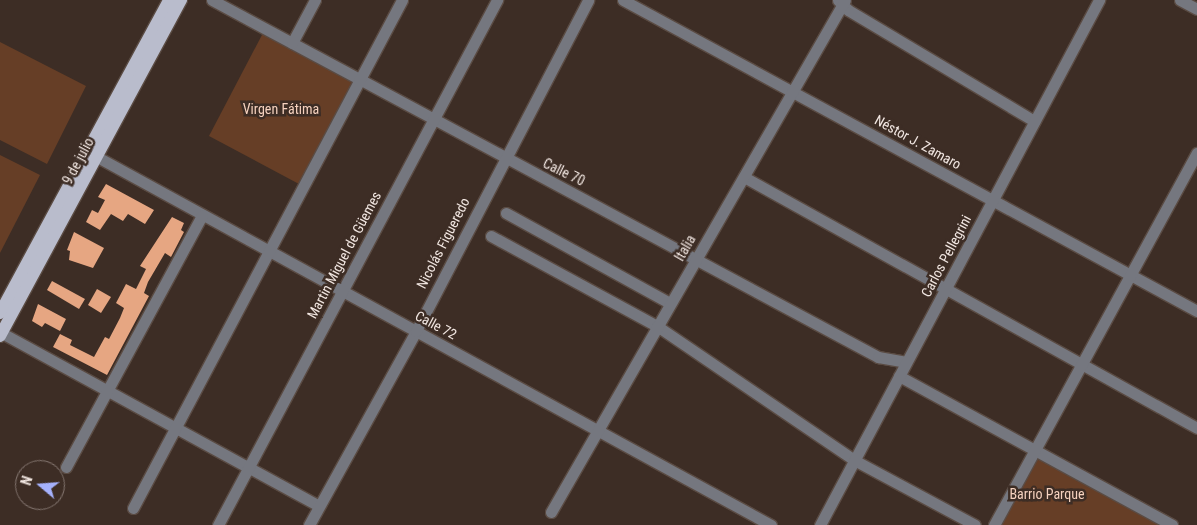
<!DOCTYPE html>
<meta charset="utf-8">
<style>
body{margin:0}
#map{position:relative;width:1197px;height:525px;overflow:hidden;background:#3d2d25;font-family:"Roboto Condensed",sans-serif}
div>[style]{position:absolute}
.green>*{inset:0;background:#663e26}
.building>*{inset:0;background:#e6a682}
.roads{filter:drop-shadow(1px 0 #5a4b43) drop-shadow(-1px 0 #5a4b43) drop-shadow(0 1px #5a4b43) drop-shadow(0 -1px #5a4b43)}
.minor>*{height:11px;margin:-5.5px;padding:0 5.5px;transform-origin:5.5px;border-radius:5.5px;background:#75777f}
.major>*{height:12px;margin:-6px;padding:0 6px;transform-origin:6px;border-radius:6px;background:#b9bccc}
span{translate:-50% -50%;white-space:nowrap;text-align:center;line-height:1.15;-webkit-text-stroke:5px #3d2d25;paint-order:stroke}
.park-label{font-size:14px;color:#f6d2bf}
.street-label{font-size:14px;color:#f2e7e2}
.north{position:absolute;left:15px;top:460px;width:50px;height:50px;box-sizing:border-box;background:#3d2d25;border:1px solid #857771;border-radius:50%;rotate:288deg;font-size:14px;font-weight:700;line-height:20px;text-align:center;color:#f2e7e2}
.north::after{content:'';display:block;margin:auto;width:18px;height:22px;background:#a5b1fc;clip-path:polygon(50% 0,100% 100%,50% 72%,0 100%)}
</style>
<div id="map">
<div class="green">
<i style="clip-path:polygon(263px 33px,355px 80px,299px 184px,209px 136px)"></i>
<i style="clip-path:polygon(0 42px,86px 86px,47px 164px,0 140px)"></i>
<i style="clip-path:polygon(0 155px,40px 175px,0 253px)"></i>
<i style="clip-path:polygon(1033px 450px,1172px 525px,994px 525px)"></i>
</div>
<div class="building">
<i style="clip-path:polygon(106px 184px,154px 210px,145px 224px,128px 214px,123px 221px,111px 214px,100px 230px,86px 222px,92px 210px,98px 213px,105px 200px,98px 197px)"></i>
<i style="clip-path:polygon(172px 217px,184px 223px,181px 230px,184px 232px,171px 257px,165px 253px,148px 282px,144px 293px,149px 296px,107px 375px,53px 347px,60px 334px,72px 340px,70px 345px,94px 357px,105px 337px,109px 339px,120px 318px,124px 308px,116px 303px,126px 284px,136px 289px,146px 269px,140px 266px)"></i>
<i style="clip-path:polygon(74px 232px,104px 248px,93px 268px,69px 260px,70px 251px,67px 250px)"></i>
<i style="clip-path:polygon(52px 281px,85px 299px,79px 309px,47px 290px)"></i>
<i style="clip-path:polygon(97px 289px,111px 297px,101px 313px,88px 305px)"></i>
<i style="clip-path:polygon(38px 304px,66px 319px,60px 331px,45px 323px,42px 327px,32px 321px)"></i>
</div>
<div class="roads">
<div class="minor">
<i style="left:212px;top:0;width:756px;rotate:28.19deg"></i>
<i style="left:878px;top:357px;width:28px;rotate:10deg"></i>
<i style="left:623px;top:0;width:653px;rotate:28.45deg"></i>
<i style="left:838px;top:0;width:14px;rotate:45deg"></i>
<i style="left:848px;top:10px;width:217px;rotate:30.8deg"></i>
<i style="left:1180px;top:0;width:19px;rotate:28deg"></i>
<i style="left:292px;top:43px;width:49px;rotate:-61.9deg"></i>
<i style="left:90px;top:153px;width:776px;rotate:28.65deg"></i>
<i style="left:744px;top:177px;width:518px;rotate:28.99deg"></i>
<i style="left:506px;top:213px;width:187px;rotate:28.8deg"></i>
<i style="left:491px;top:236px;width:189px;rotate:28.5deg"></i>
<i style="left:657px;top:326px;width:238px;rotate:34.2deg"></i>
<i style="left:854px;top:460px;width:137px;rotate:28.2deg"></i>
<i style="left:0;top:332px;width:363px;rotate:28.6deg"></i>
<i style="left:899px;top:376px;width:311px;rotate:28.6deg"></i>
<i style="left:66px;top:467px;width:286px;rotate:-61.6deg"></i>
<i style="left:133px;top:508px;width:575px;rotate:-62.1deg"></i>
<i style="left:551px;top:512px;width:590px;rotate:-60.13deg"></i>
<i style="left:218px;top:525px;width:595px;rotate:-62.01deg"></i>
<i style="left:309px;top:525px;width:222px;rotate:-61.1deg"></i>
<i style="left:416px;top:331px;width:373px;rotate:-62.5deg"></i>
<i style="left:820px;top:525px;width:595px;rotate:-62.01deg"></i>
<i style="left:994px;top:525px;width:424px;rotate:-61.4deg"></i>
</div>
<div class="major">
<i style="left:0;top:313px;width:356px;rotate:-61.6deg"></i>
<i style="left:0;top:336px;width:382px;rotate:-61.7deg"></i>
</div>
</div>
<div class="park-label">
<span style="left:281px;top:109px">Virgen Fátima</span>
<span style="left:1047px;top:494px">Barrio Parque</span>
</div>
<div class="street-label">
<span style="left:918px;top:142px;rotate:29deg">Néstor J. Zamaro</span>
<span style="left:78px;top:161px;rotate:-62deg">9 de julio</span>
<span style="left:564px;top:172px;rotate:26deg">Calle 70</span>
<span style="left:443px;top:243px;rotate:-63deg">Nicolás Figueredo</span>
<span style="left:685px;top:248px;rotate:-60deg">Italia</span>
<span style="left:344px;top:255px;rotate:-62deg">Martin Miguel de Güemes</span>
<span style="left:946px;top:256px;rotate:-62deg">Carlos Pellegrini</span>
<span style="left:436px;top:325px;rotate:28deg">Calle 72</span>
</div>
<div class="north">N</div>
</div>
